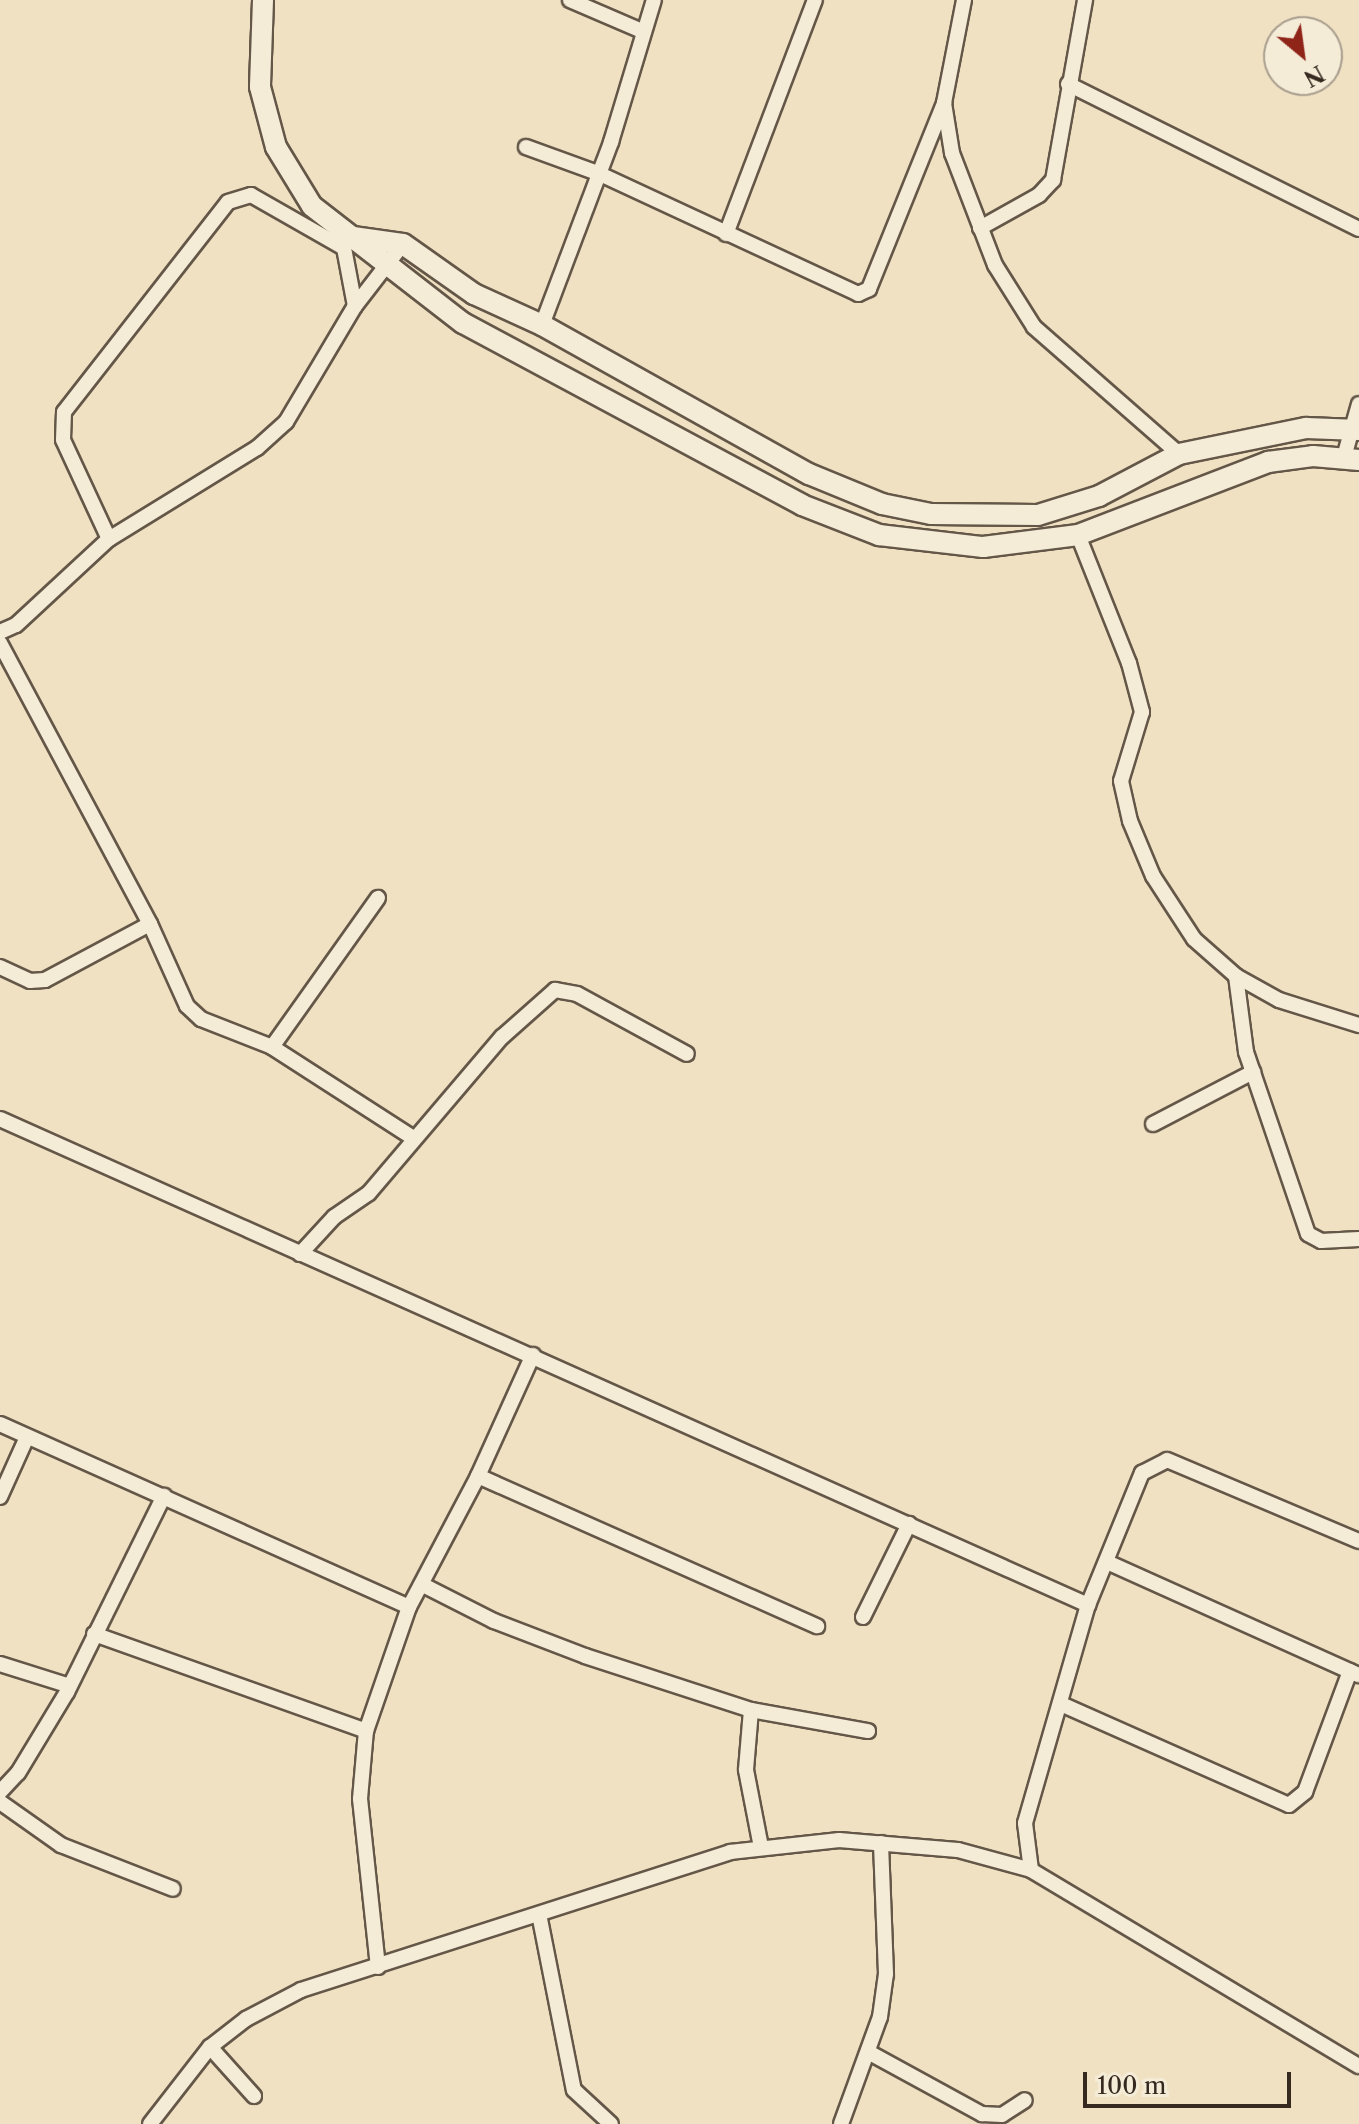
<!DOCTYPE html>
<style>
body{margin:0}
#map{position:relative;width:1359px;height:2124px;overflow:hidden;background:#f0e1c3;font-family:"Libre Caslon Text",serif}
div>[style]{position:absolute}
.roads{filter:drop-shadow(2px 0 #645748) drop-shadow(-2px 0 #645748) drop-shadow(0 2px #645748) drop-shadow(0 -2px #645748)}
.minor>*{height:14px;margin:-7px;padding:0 7px;transform-origin:7px;border-radius:7px;background:#f5ecd8}
.secondary>*{height:20px;margin:-10px;padding:0 10px;transform-origin:10px;border-radius:10px;background:#f5ecd8}
span{translate:-50% -50%;white-space:nowrap;text-align:center;line-height:1.15;-webkit-text-stroke:8px #f5ecd8;paint-order:stroke}
.north{position:absolute;left:1263px;top:16px;width:80px;height:80px;box-sizing:border-box;background:#f5ecd8;border:2px solid #a99e8e;border-radius:50%;rotate:151deg;font-size:22px;font-weight:700;line-height:32px;text-align:center;color:#36291f}
.north::after{content:'';display:block;margin:auto;width:28px;height:36px;background:#8f2418;clip-path:polygon(50% 0,100% 100%,50% 72%,0 100%)}
.scale{position:absolute;left:1083px;top:2072px;width:208px;height:36px;box-sizing:border-box;border:4px solid #36291f;border-top:0;padding-left:10px;font-size:24px;line-height:28px;white-space:nowrap;color:#36291f;-webkit-text-stroke:6px #f5ecd8;paint-order:stroke}
</style>
<div id="map">
<div class="roads">
<div class="minor">
<i style="left:570px;top:0;width:78px;rotate:23.3deg"></i>
<i style="left:964px;top:0;width:105px;rotate:101deg"></i>
<i style="left:944px;top:103px;width:51px;rotate:80.9deg"></i>
<i style="left:952px;top:153px;width:120px;rotate:69deg"></i>
<i style="left:995px;top:265px;width:73px;rotate:57.8deg"></i>
<i style="left:1034px;top:327px;width:193px;rotate:41.2deg"></i>
<i style="left:1068px;top:84px;width:325px;rotate:26.5deg"></i>
<i style="left:526px;top:147px;width:79px;rotate:20deg"></i>
<i style="left:600px;top:174px;width:285px;rotate:24.9deg"></i>
<i style="left:858px;top:294px;width:12px;rotate:-24deg"></i>
<i style="left:869px;top:289px;width:201px;rotate:-68deg"></i>
<i style="left:980px;top:228px;width:68px;rotate:-29.2deg"></i>
<i style="left:1039px;top:195px;width:21px;rotate:-47deg"></i>
<i style="left:1053px;top:180px;width:183px;rotate:-79.9deg"></i>
<i style="left:726px;top:234px;width:250px;rotate:-69.2deg"></i>
<i style="left:542px;top:325px;width:196px;rotate:-69.3deg"></i>
<i style="left:611px;top:142px;width:148px;rotate:-73.2deg"></i>
<i style="left:1344px;top:457px;width:55px;rotate:-74.2deg"></i>
<i style="left:1078px;top:535px;width:138px;rotate:68.3deg"></i>
<i style="left:1129px;top:663px;width:51px;rotate:75.1deg"></i>
<i style="left:1142px;top:712px;width:72px;rotate:106.9deg"></i>
<i style="left:1121px;top:781px;width:41px;rotate:77.3deg"></i>
<i style="left:1130px;top:821px;width:60px;rotate:67.3deg"></i>
<i style="left:1153px;top:876px;width:75px;rotate:56.9deg"></i>
<i style="left:1194px;top:939px;width:56px;rotate:41.4deg"></i>
<i style="left:1236px;top:976px;width:49px;rotate:29.2deg"></i>
<i style="left:1279px;top:1000px;width:84px;rotate:17.4deg"></i>
<i style="left:109px;top:539px;width:109px;rotate:-114.9deg"></i>
<i style="left:63px;top:440px;width:28px;rotate:-88deg"></i>
<i style="left:64px;top:412px;width:266px;rotate:-52deg"></i>
<i style="left:228px;top:202px;width:24px;rotate:-17deg"></i>
<i style="left:251px;top:195px;width:107px;rotate:29.7deg"></i>
<i style="left:344px;top:248px;width:59px;rotate:79.3deg"></i>
<i style="left:0;top:632px;width:17px;rotate:-24deg"></i>
<i style="left:16px;top:625px;width:127px;rotate:-42.8deg"></i>
<i style="left:109px;top:539px;width:174px;rotate:-31.6deg"></i>
<i style="left:257px;top:448px;width:39px;rotate:-42deg"></i>
<i style="left:286px;top:422px;width:135px;rotate:-59.3deg"></i>
<i style="left:355px;top:306px;width:78px;rotate:-52.3deg"></i>
<i style="left:0;top:643px;width:319px;rotate:61.9deg"></i>
<i style="left:150px;top:924px;width:90px;rotate:65.7deg"></i>
<i style="left:187px;top:1006px;width:19px;rotate:43deg"></i>
<i style="left:201px;top:1019px;width:76px;rotate:21.5deg"></i>
<i style="left:272px;top:1047px;width:168px;rotate:32.8deg"></i>
<i style="left:0;top:967px;width:33px;rotate:25deg"></i>
<i style="left:30px;top:981px;width:15px;rotate:-4deg"></i>
<i style="left:45px;top:980px;width:119px;rotate:-28.1deg"></i>
<i style="left:1236px;top:976px;width:77px;rotate:82.5deg"></i>
<i style="left:1246px;top:1052px;width:192px;rotate:71.2deg"></i>
<i style="left:1308px;top:1234px;width:15px;rotate:28deg"></i>
<i style="left:1321px;top:1241px;width:38px;rotate:-3deg"></i>
<i style="left:272px;top:1047px;width:183px;rotate:-54.6deg"></i>
<i style="left:0;top:1119px;width:1192px;rotate:24.07deg"></i>
<i style="left:1153px;top:1124px;width:113px;rotate:-27.5deg"></i>
<i style="left:300px;top:1254px;width:50px;rotate:-47.4deg"></i>
<i style="left:334px;top:1217px;width:42px;rotate:-34.4deg"></i>
<i style="left:369px;top:1193px;width:205px;rotate:-49.6deg"></i>
<i style="left:502px;top:1037px;width:71px;rotate:-41.6deg"></i>
<i style="left:555px;top:990px;width:22px;rotate:10deg"></i>
<i style="left:577px;top:994px;width:125px;rotate:28.6deg"></i>
<i style="left:0;top:1424px;width:448px;rotate:24.1deg"></i>
<i style="left:478px;top:1476px;width:371px;rotate:23.9deg"></i>
<i style="left:0;top:1497px;width:66px;rotate:-65.8deg"></i>
<i style="left:1107px;top:1562px;width:276px;rotate:24.2deg"></i>
<i style="left:423px;top:1585px;width:80px;rotate:26.9deg"></i>
<i style="left:494px;top:1621px;width:97px;rotate:21deg"></i>
<i style="left:585px;top:1656px;width:175px;rotate:18deg"></i>
<i style="left:751px;top:1710px;width:119px;rotate:10.2deg"></i>
<i style="left:863px;top:1617px;width:104px;rotate:-63.7deg"></i>
<i style="left:94px;top:1634px;width:289px;rotate:19.6deg"></i>
<i style="left:0;top:1664px;width:73px;rotate:17.4deg"></i>
<i style="left:1061px;top:1704px;width:249px;rotate:23.9deg"></i>
<i style="left:1289px;top:1805px;width:21px;rotate:-39deg"></i>
<i style="left:1305px;top:1792px;width:129px;rotate:-69.6deg"></i>
<i style="left:751px;top:1710px;width:60px;rotate:94.8deg"></i>
<i style="left:746px;top:1770px;width:78px;rotate:79deg"></i>
<i style="left:0;top:1792px;width:26px;rotate:-47deg"></i>
<i style="left:18px;top:1773px;width:95px;rotate:-58.8deg"></i>
<i style="left:67px;top:1692px;width:219px;rotate:-63.7deg"></i>
<i style="left:0;top:1802px;width:75px;rotate:35.2deg"></i>
<i style="left:61px;top:1845px;width:120px;rotate:21.4deg"></i>
<i style="left:1031px;top:1870px;width:47px;rotate:-97.3deg"></i>
<i style="left:1025px;top:1823px;width:227px;rotate:-73.9deg"></i>
<i style="left:1088px;top:1605px;width:143px;rotate:-67.8deg"></i>
<i style="left:1142px;top:1473px;width:28px;rotate:-27deg"></i>
<i style="left:1167px;top:1460px;width:208px;rotate:22.9deg"></i>
<i style="left:539px;top:1914px;width:179px;rotate:78.8deg"></i>
<i style="left:574px;top:2090px;width:50px;rotate:42.6deg"></i>
<i style="left:378px;top:1967px;width:169px;rotate:-96.1deg"></i>
<i style="left:360px;top:1799px;width:68px;rotate:-85deg"></i>
<i style="left:366px;top:1731px;width:131px;rotate:-70.9deg"></i>
<i style="left:409px;top:1607px;width:148px;rotate:-62.2deg"></i>
<i style="left:478px;top:1476px;width:133px;rotate:-65.6deg"></i>
<i style="left:210px;top:2047px;width:66px;rotate:48.1deg"></i>
<i style="left:870px;top:2053px;width:128px;rotate:28.6deg"></i>
<i style="left:982px;top:2114px;width:20px;rotate:3deg"></i>
<i style="left:1002px;top:2115px;width:27px;rotate:-33deg"></i>
<i style="left:150px;top:2124px;width:98px;rotate:-52.1deg"></i>
<i style="left:210px;top:2047px;width:46px;rotate:-37.9deg"></i>
<i style="left:246px;top:2019px;width:62px;rotate:-27.8deg"></i>
<i style="left:301px;top:1990px;width:451px;rotate:-17.8deg"></i>
<i style="left:730px;top:1852px;width:110px;rotate:-6.3deg"></i>
<i style="left:839px;top:1840px;width:119px;rotate:4.8deg"></i>
<i style="left:958px;top:1850px;width:76px;rotate:15.3deg"></i>
<i style="left:1031px;top:1870px;width:382px;rotate:30.9deg"></i>
<i style="left:841px;top:2124px;width:114px;rotate:-70deg"></i>
<i style="left:880px;top:2017px;width:43px;rotate:-82.1deg"></i>
<i style="left:886px;top:1974px;width:131px;rotate:-92.2deg"></i>
</div>
<div class="secondary">
<i style="left:263px;top:0;width:87px;rotate:92deg"></i>
<i style="left:260px;top:87px;width:62px;rotate:75.1deg"></i>
<i style="left:276px;top:147px;width:69px;rotate:58.6deg"></i>
<i style="left:312px;top:206px;width:191px;rotate:37.8deg"></i>
<i style="left:463px;top:323px;width:385px;rotate:28.2deg"></i>
<i style="left:802px;top:505px;width:83px;rotate:21.3deg"></i>
<i style="left:879px;top:535px;width:105px;rotate:6.6deg"></i>
<i style="left:983px;top:547px;width:96px;rotate:-7.2deg"></i>
<i style="left:1078px;top:535px;width:204px;rotate:-21deg"></i>
<i style="left:1268px;top:462px;width:45px;rotate:-7.6deg"></i>
<i style="left:1313px;top:456px;width:46px;rotate:5deg"></i>
<i style="left:353px;top:237px;width:50px;rotate:8deg"></i>
<i style="left:403px;top:244px;width:87px;rotate:35.2deg"></i>
<i style="left:474px;top:294px;width:75px;rotate:24.5deg"></i>
<i style="left:542px;top:325px;width:306px;rotate:29.2deg"></i>
<i style="left:809px;top:474px;width:79px;rotate:22.3deg"></i>
<i style="left:882px;top:504px;width:50px;rotate:11.5deg"></i>
<i style="left:931px;top:514px;width:107px;rotate:0.5deg"></i>
<i style="left:1038px;top:515px;width:64px;rotate:-17.3deg"></i>
<i style="left:1099px;top:496px;width:90px;rotate:-27.7deg"></i>
<i style="left:1179px;top:454px;width:130px;rotate:-11.6deg"></i>
<i style="left:1306px;top:428px;width:53px;rotate:2.2deg"></i>
</div>
</div>
<div class="north">N</div>
<div class="scale">100 m</div>
</div>
